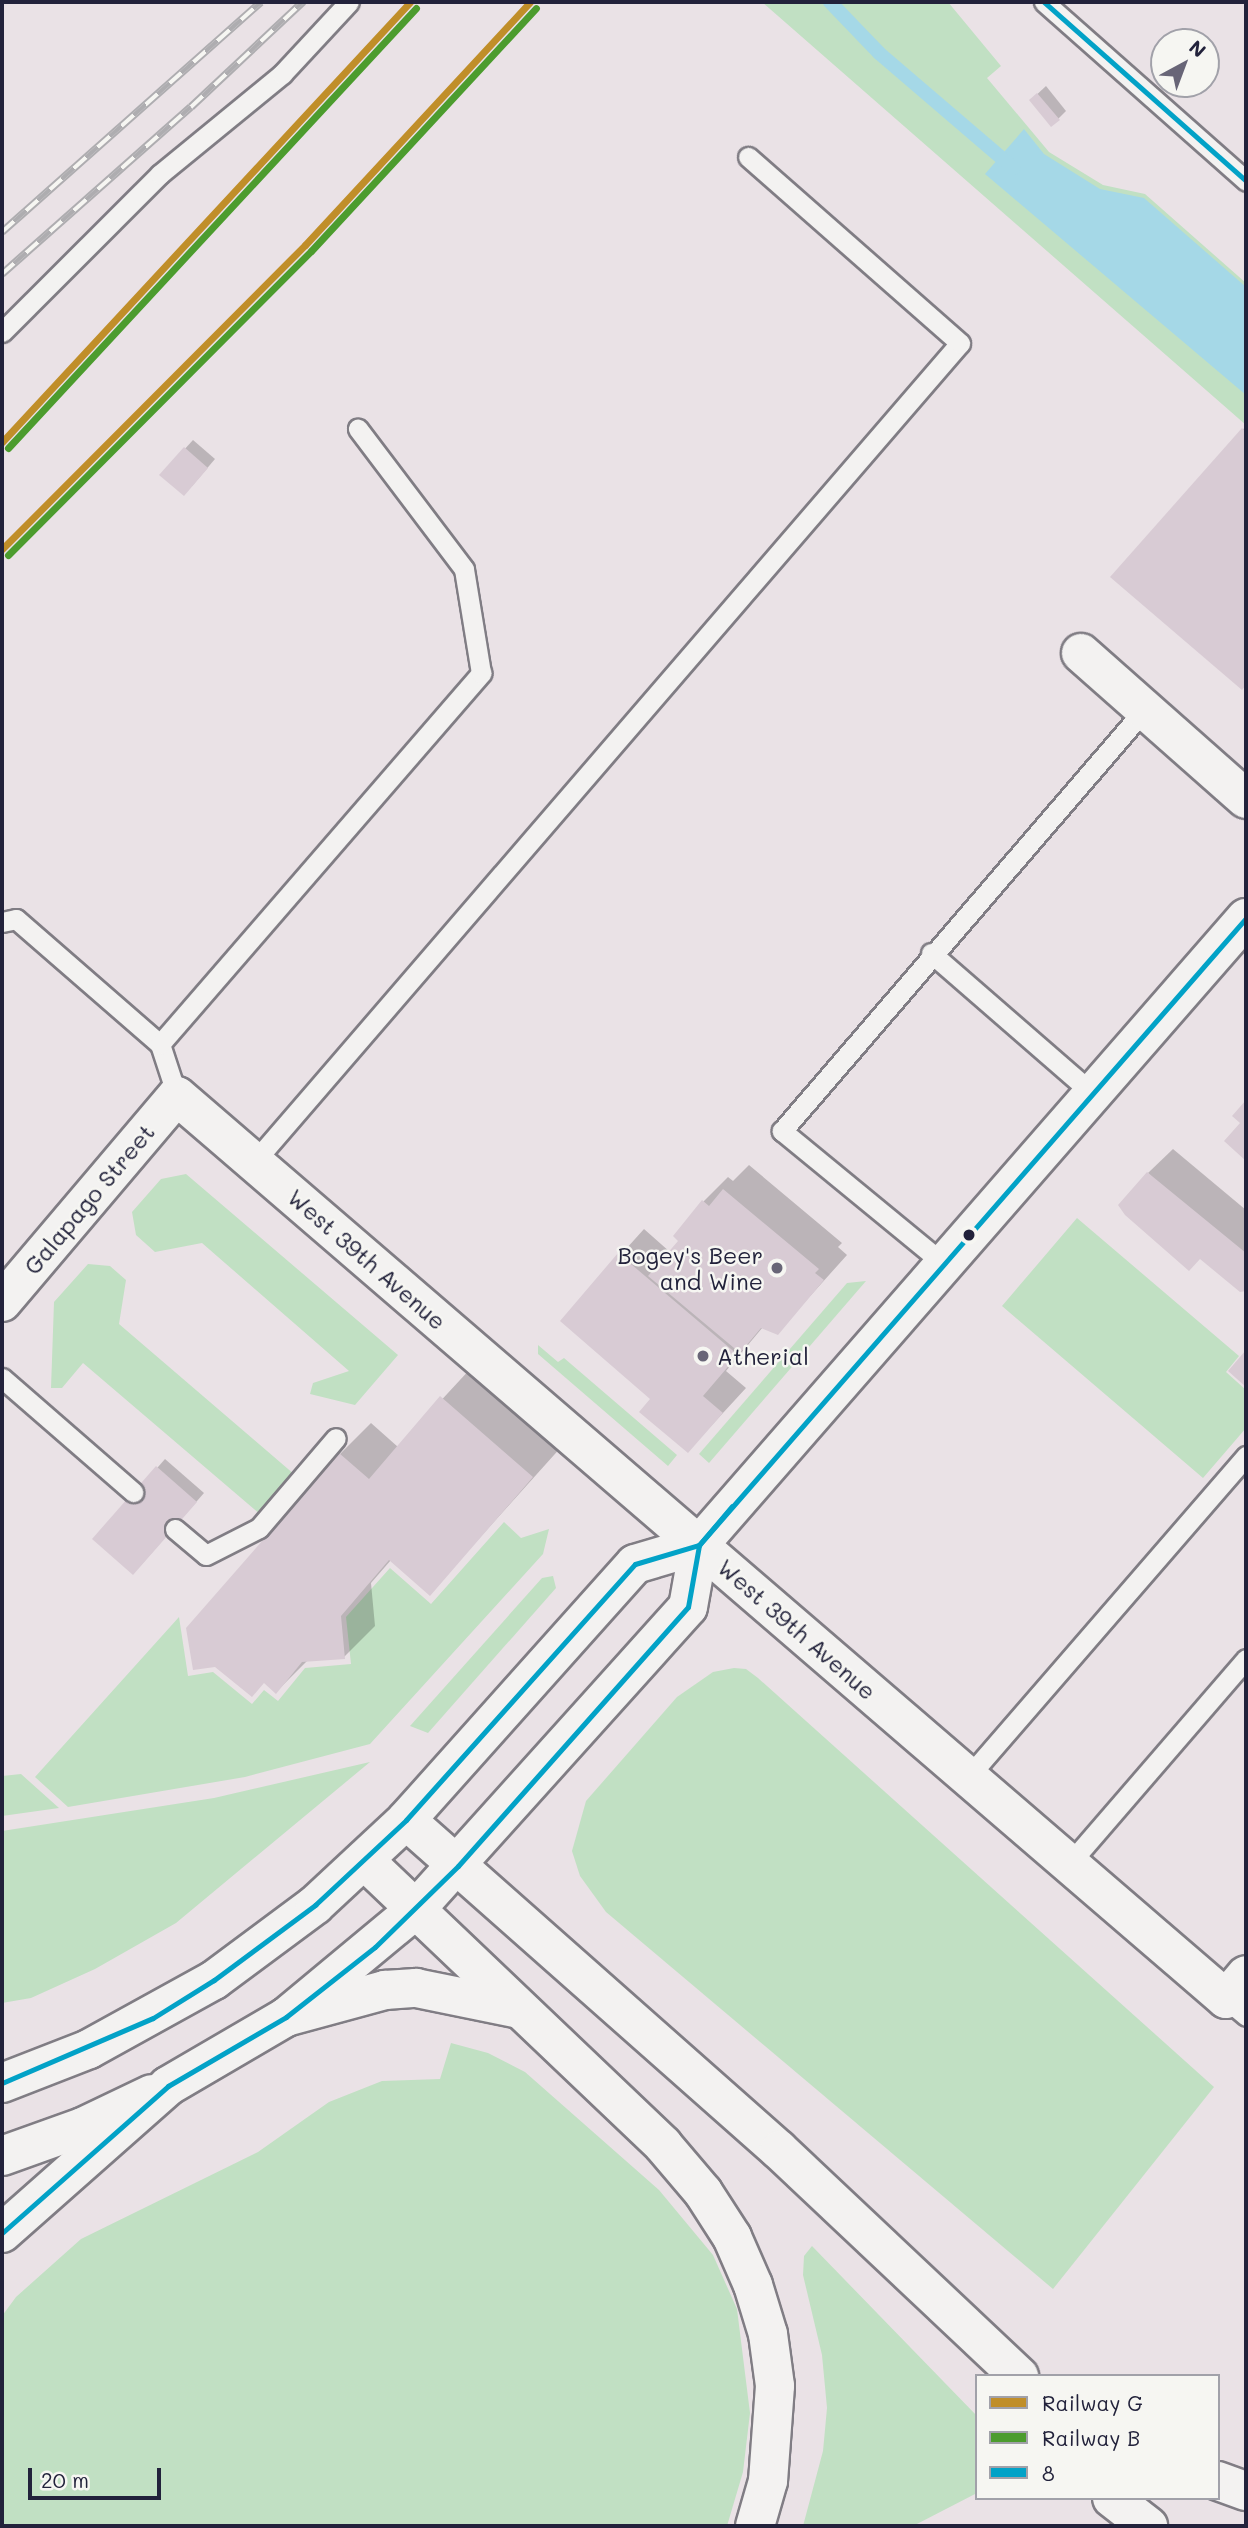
<!DOCTYPE html>
<style>
body{margin:0}
#map{position:relative;width:1248px;height:2528px;overflow:hidden;background:#eae2e6;font-family:Mali,sans-serif}
div>[style]{position:absolute}
.green>*{inset:0;background:#c1e0c3}
.water>*{inset:0;background:#a5d8e7}
.shadow>*{inset:0;background:#0003}
.stream>*{height:14px;margin:-7px;padding:0 7px;transform-origin:7px;border-radius:7px;background:#a5d8e7}
.building>*{inset:0;background:#d8cbd4}
.roads{filter:drop-shadow(2px 0 #807d84) drop-shadow(-2px 0 #807d84) drop-shadow(0 2px #807d84) drop-shadow(0 -2px #807d84)}
.service>*{height:19px;margin:-9.5px;padding:0 9.5px;transform-origin:9.5px;border-radius:9.5px;background:#f3f2f1}
.minor>*{height:38px;margin:-19px;padding:0 19px;transform-origin:19px;border-radius:19px;background:#f3f2f1}
.tertiary>*{height:38px;margin:-19px;padding:0 19px;transform-origin:19px;border-radius:19px;background:#f3f2f1}
.secondary>*{height:38px;margin:-19px;padding:0 19px;transform-origin:19px;border-radius:19px;background:#f3f2f1}
.primary>*{height:38px;margin:-19px;padding:0 19px;transform-origin:19px;border-radius:19px;background:#f3f2f1}
.motorway>*{height:38px;margin:-19px;padding:0 19px;transform-origin:19px;border-radius:19px;background:#f3f2f1}
.rail>*{height:8px;margin-top:-4px;transform-origin:0;background:repeating-linear-gradient(90deg,#f6f6f2 0 16px,#aeadb0 0 32px);box-sizing:border-box;border-block:2px solid #aeadb0}
.bus-1>*{height:5px;margin:-2.5px;padding:0 2.5px;transform-origin:2.5px;border-radius:2.5px;background:#02a2c7}
.rail-1>*{height:7px;margin:-3.5px;padding:0 3.5px;transform-origin:3.5px;border-radius:3.5px;background:#c08e29}
.rail-2>*{height:7px;margin:-3.5px;padding:0 3.5px;transform-origin:3.5px;border-radius:3.5px;background:#4c9c2e}
.dots>*{width:19px;height:19px;translate:-50% -50%;box-sizing:border-box;border:4px solid #f6f6f2;border-radius:50%}
span{translate:-50% -50%;white-space:nowrap;text-align:center;line-height:1.15;-webkit-text-stroke:5px #f6f6f2;paint-order:stroke}
.street-label{font-size:23px;color:#22223b}
.poi-label{font-size:23px;color:#22223b}
.right{translate:-100% -50%;text-align:right}
.left{translate:0 -50%;text-align:left}
.frame{position:absolute;inset:0;border:4px solid #22223b;pointer-events:none}
.legend{position:absolute;left:975px;top:2374px;width:245px;height:126px;box-sizing:border-box;background:#f6f6f2;border:2px solid #a1a1a9;margin:0;padding:9px 12px;list-style:none;font-size:21px;color:#22223b}
.legend li{display:flex;align-items:center;gap:14px;height:35px}
.legend b{width:35px;border:2px solid #a1a1a9}
.north{position:absolute;left:1150px;top:28px;width:70px;height:70px;box-sizing:border-box;background:#f6f6f2;border:2px solid #a1a1a9;border-radius:50%;rotate:41deg;font-size:19px;font-weight:700;line-height:28px;text-align:center;color:#22223b}
.north::after{content:'';display:block;margin:auto;width:24px;height:32px;background:#686577;clip-path:polygon(50% 0,100% 100%,50% 72%,0 100%)}
.scale{position:absolute;left:28px;top:2468px;width:133px;height:32px;box-sizing:border-box;border:4px solid #22223b;border-top:0;padding-left:9px;font-size:21px;line-height:24px;white-space:nowrap;color:#22223b;-webkit-text-stroke:5px #f6f6f2;paint-order:stroke}
</style>
<div id="map">
<div class="green">
<i style="clip-path:polygon(762px 2px,948px 2px,1001px 66px,987px 78px,1049px 152px,1103px 185px,1145px 194px,1246px 283px,1246px 425px)"></i>
<i style="clip-path:polygon(186px 1174px,398px 1355px,355px 1405px,310px 1394px,313px 1383px,349px 1371px,202px 1243px,155px 1252px,136px 1235px,132px 1212px,161px 1179px)"></i>
<i style="clip-path:polygon(1077px 1218px,1239px 1356px,1226px 1372px,1246px 1390px,1246px 1428px,1203px 1478px,1002px 1306px)"></i>
<i style="clip-path:polygon(88px 1264px,110px 1266px,126px 1280px,119px 1324px,295px 1475px,261px 1515px,83px 1363px,62px 1388px,51px 1388px,54px 1302px)"></i>
<i style="clip-path:polygon(866px 1281px,709px 1463px,699px 1454px,847px 1283px)"></i>
<i style="clip-path:polygon(538px 1345px,558px 1362px,564px 1358px,677px 1455px,668px 1466px,538px 1354px)"></i>
<i style="clip-path:polygon(504px 1522px,521px 1538px,549px 1529px,543px 1554px,370px 1744px,245px 1777px,68px 1807px,35px 1777px,179px 1617px,188px 1676px,213px 1672px,252px 1704px,264px 1690px,278px 1701px,305px 1668px,351px 1664px,346px 1617px,390px 1568px,431px 1604px)"></i>
<i style="clip-path:polygon(553px 1576px,556px 1588px,428px 1733px,410px 1726px,542px 1578px)"></i>
<i style="clip-path:polygon(734px 1668px,746px 1669px,758px 1678px,1214px 2087px,1053px 2289px,606px 1912px,580px 1876px,572px 1851px,586px 1801px,677px 1697px,713px 1672px)"></i>
<i style="clip-path:polygon(370px 1762px,176px 1923px,95px 1969px,31px 1998px,2px 2003px,2px 1831px,214px 1798px)"></i>
<i style="clip-path:polygon(21px 1774px,59px 1808px,2px 1816px,2px 1776px)"></i>
<i style="clip-path:polygon(451px 2043px,488px 2053px,525px 2072px,659px 2190px,713px 2255px,737px 2309px,750px 2413px,743px 2472px,727px 2526px,2px 2526px,2px 2316px,16px 2297px,81px 2239px,258px 2152px,329px 2102px,382px 2081px,440px 2079px)"></i>
<i style="clip-path:polygon(812px 2246px,977px 2416px,977px 2493px,913px 2526px,803px 2526px,823px 2451px,827px 2408px,822px 2355px,803px 2275px,804px 2256px)"></i>
</div>
<div class="water">
<i style="clip-path:polygon(1024px 129px,1044px 154px,1100px 189px,1144px 198px,1246px 287px,1246px 395px,985px 174px)"></i>
</div>
<div class="shadow">
<i style="clip-path:polygon(1046px 86px,1066px 111px,1058px 119px,1031px 100px)"></i>
<i style="clip-path:polygon(1246px 426px,1246px 683px,1242px 687px,1113px 577px)"></i>
<i style="clip-path:polygon(193px 440px,215px 459px,192px 486px,162px 474px)"></i>
<i style="clip-path:polygon(1173px 1149px,1246px 1210px,1246px 1288px,1148px 1173px)"></i>
<i style="clip-path:polygon(749px 1165px,842px 1243px,838px 1247px,847px 1255px,777px 1333px,763px 1327px,726px 1371px,746px 1388px,688px 1451px,653px 1398px,562px 1320px,644px 1229px,670px 1252px,680px 1240px,675px 1236px,704px 1201px,728px 1177px,733px 1181px)"></i>
<i style="clip-path:polygon(472px 1367px,563px 1445px,430px 1593px,391px 1560px,371px 1583px,375px 1626px,344px 1657px,308px 1660px,276px 1692px,340px 1454px,371px 1423px,398px 1447px)"></i>
<i style="clip-path:polygon(165px 1459px,204px 1493px,141px 1565px,95px 1539px)"></i>
</div>
<div class="stream">
<i style="left:830px;top:2px;width:71px;rotate:46.1deg"></i>
<i style="left:879px;top:53px;width:177px;rotate:40.6deg"></i>
</div>
<div class="building">
<i style="clip-path:polygon(1037px 93px,1060px 120px,1051px 127px,1029px 100px)"></i>
<i style="clip-path:polygon(1242px 428px,1246px 432px,1246px 685px,1242px 690px,1110px 577px)"></i>
<i style="clip-path:polygon(184px 447px,208px 468px,184px 496px,159px 475px)"></i>
<i style="clip-path:polygon(1246px 1100px,1246px 1161px,1224px 1141px,1240px 1123px,1232px 1116px)"></i>
<i style="clip-path:polygon(1147px 1172px,1246px 1253px,1246px 1291px,1240px 1292px,1200px 1259px,1189px 1271px,1125px 1215px,1118px 1205px)"></i>
<i style="clip-path:polygon(723px 1189px,819px 1269px,815px 1273px,824px 1280px,778px 1335px,761px 1328px,740px 1353px,648px 1276px,678px 1241px,673px 1236px,702px 1200px,709px 1206px)"></i>
<i style="clip-path:polygon(618px 1253px,738px 1355px,703px 1396px,723px 1413px,688px 1453px,639px 1412px,650px 1399px,560px 1321px)"></i>
<i style="clip-path:polygon(1246px 1350px,1246px 1387px,1228px 1371px)"></i>
<i style="clip-path:polygon(440px 1396px,533px 1477px,430px 1596px,389px 1560px,341px 1616px,345px 1659px,302px 1662px,276px 1694px,264px 1683px,252px 1697px,215px 1667px,193px 1670px,186px 1628px,339px 1453px,369px 1479px)"></i>
<i style="clip-path:polygon(156px 1466px,197px 1502px,133px 1575px,92px 1539px)"></i>
</div>
<div class="roads">
<div class="service">
<i style="left:1044px;top:2px;width:270px;rotate:41.5deg"></i>
<i style="left:2px;top:332px;width:223px;rotate:-45deg"></i>
<i style="left:160px;top:174px;width:158px;rotate:-39.3deg"></i>
<i style="left:282px;top:74px;width:98px;rotate:-47.1deg"></i>
<i style="left:2px;top:922px;width:14px;rotate:-12deg"></i>
<i style="left:16px;top:919px;width:191px;rotate:41deg"></i>
<i style="left:160px;top:1044px;width:55px;rotate:71.9deg"></i>
<i style="left:931px;top:953px;width:215px;rotate:41deg"></i>
<i style="left:160px;top:1044px;width:491px;rotate:-49.1deg"></i>
<i style="left:481px;top:673px;width:105px;rotate:-99.3deg"></i>
<i style="left:464px;top:569px;width:176px;rotate:-127.1deg"></i>
<i style="left:254px;top:1162px;width:1081px;rotate:-49.24deg"></i>
<i style="left:960px;top:343px;width:282px;rotate:-138.7deg"></i>
<i style="left:944px;top:1264px;width:210px;rotate:-140.6deg"></i>
<i style="left:782px;top:1131px;width:557px;rotate:-49.3deg"></i>
<i style="left:2px;top:1378px;width:174px;rotate:41deg"></i>
<i style="left:175px;top:1529px;width:40px;rotate:40deg"></i>
<i style="left:206px;top:1555px;width:59px;rotate:-27deg"></i>
<i style="left:259px;top:1528px;width:118px;rotate:-49.5deg"></i>
<i style="left:968px;top:1777px;width:425px;rotate:-49.1deg"></i>
<i style="left:1069px;top:1864px;width:271px;rotate:-49.2deg"></i>
<i style="left:1226px;top:1999px;width:26px;rotate:40deg"></i>
</div>
<div class="minor">
<i style="left:1081px;top:653px;width:220px;rotate:41.5deg"></i>
<i style="left:2px;top:1302px;width:270px;rotate:-49.7deg"></i>
<i style="left:177px;top:1096px;width:1384px;rotate:40.72deg"></i>
<i style="left:1226px;top:1999px;width:31px;rotate:-50deg"></i>
</div>
<div class="tertiary">
<i style="left:406px;top:1820px;width:343px;rotate:-48.2deg"></i>
<i style="left:635px;top:1564px;width:67px;rotate:-16.5deg"></i>
<i style="left:286px;top:2017px;width:169px;rotate:-39.7deg"></i>
<i style="left:416px;top:1909px;width:406px;rotate:-48deg"></i>
<i style="left:688px;top:1607px;width:63px;rotate:-79.9deg"></i>
<i style="left:699px;top:1545px;width:832px;rotate:-48.9deg"></i>
</div>
<div class="secondary">
<i style="left:2px;top:2156px;width:86px;rotate:-19.7deg"></i>
<i style="left:83px;top:2127px;width:76px;rotate:-25.6deg"></i>
</div>
<div class="primary">
<i style="left:2px;top:2083px;width:93px;rotate:-21.3deg"></i>
<i style="left:89px;top:2049px;width:143px;rotate:-28.9deg"></i>
<i style="left:214px;top:1980px;width:126px;rotate:-36.6deg"></i>
<i style="left:315px;top:1905px;width:125px;rotate:-43deg"></i>
<i style="left:2px;top:2233px;width:222px;rotate:-41.5deg"></i>
<i style="left:168px;top:2086px;width:137px;rotate:-30.3deg"></i>
</div>
<div class="motorway">
<i style="left:406px;top:1820px;width:498px;rotate:41.5deg"></i>
<i style="left:779px;top:2150px;width:330px;rotate:43.3deg"></i>
<i style="left:364px;top:1860px;width:413px;rotate:43.6deg"></i>
<i style="left:663px;top:2145px;width:62px;rotate:49.6deg"></i>
<i style="left:703px;top:2192px;width:54px;rotate:57.2deg"></i>
<i style="left:732px;top:2237px;width:52px;rotate:66.4deg"></i>
<i style="left:753px;top:2285px;width:51px;rotate:73deg"></i>
<i style="left:768px;top:2334px;width:52px;rotate:82.3deg"></i>
<i style="left:775px;top:2386px;width:95px;rotate:94.2deg"></i>
<i style="left:768px;top:2481px;width:47px;rotate:106.1deg"></i>
<i style="left:286px;top:2017px;width:103px;rotate:-15.3deg"></i>
<i style="left:385px;top:1990px;width:31px;rotate:-4deg"></i>
<i style="left:416px;top:1988px;width:105px;rotate:11.5deg"></i>
<i style="left:1218px;top:2481px;width:30px;rotate:20deg"></i>
<i style="left:1112px;top:2498px;width:46px;rotate:37.9deg"></i>
</div>
</div>
<div class="rail">
<i style="left:2px;top:232px;width:346px;rotate:-41.6deg"></i>
<i style="left:2px;top:274px;width:252px;rotate:-41.5deg"></i>
<i style="left:191px;top:107px;width:154px;rotate:-43.2deg"></i>
</div>
<div class="bus-1">
<i style="left:1044px;top:2px;width:270px;rotate:41.5deg"></i>
<i style="left:2px;top:2083px;width:164px;rotate:-23.3deg"></i>
<i style="left:153px;top:2018px;width:72px;rotate:-31.9deg"></i>
<i style="left:214px;top:1980px;width:126px;rotate:-36.6deg"></i>
<i style="left:315px;top:1905px;width:125px;rotate:-43deg"></i>
<i style="left:406px;top:1820px;width:343px;rotate:-48.2deg"></i>
<i style="left:635px;top:1564px;width:67px;rotate:-16.5deg"></i>
<i style="left:699px;top:1545px;width:51px;rotate:-49.8deg"></i>
<i style="left:2px;top:2233px;width:222px;rotate:-41.5deg"></i>
<i style="left:168px;top:2086px;width:137px;rotate:-30.3deg"></i>
<i style="left:286px;top:2017px;width:113px;rotate:-38.2deg"></i>
<i style="left:375px;top:1947px;width:116px;rotate:-44.3deg"></i>
<i style="left:458px;top:1866px;width:346px;rotate:-48.4deg"></i>
<i style="left:688px;top:1607px;width:63px;rotate:-79.9deg"></i>
<i style="left:699px;top:1545px;width:832px;rotate:-48.9deg"></i>
</div>
<div class="rail-1">
<i style="left:2px;top:442px;width:600px;rotate:-47.16deg"></i>
<i style="left:2px;top:549px;width:429px;rotate:-45.1deg"></i>
<i style="left:305px;top:245px;width:331px;rotate:-47.2deg"></i>
</div>
<div class="rail-2">
<i style="left:8px;top:448px;width:600px;rotate:-47.16deg"></i>
<i style="left:8px;top:555px;width:429px;rotate:-45.1deg"></i>
<i style="left:311px;top:251px;width:331px;rotate:-47.2deg"></i>
</div>
<div class="dots">
<i style="left:969px;top:1235px;background:#22223b"></i>
<i style="left:777px;top:1268px;background:#686577"></i>
<i style="left:703px;top:1356px;background:#686577"></i>
</div>
<div class="street-label">
<span style="left:89px;top:1199px;rotate:-50deg">Galapago Street</span>
<span style="left:367px;top:1259px;rotate:41deg">West 39th Avenue</span>
<span style="left:797px;top:1629px;rotate:41deg">West 39th Avenue</span>
</div>
<div class="poi-label">
<span class="right" style="left:763px;top:1268px">Bogey's Beer<br>and Wine</span>
<span class="left" style="left:717px;top:1356px">Atherial</span>
</div>
<div class="frame"></div>
<ul class="legend">
<li><b style="height:9px;background:#c08e29"></b>Railway G</li>
<li><b style="height:9px;background:#4c9c2e"></b>Railway B</li>
<li><b style="height:9px;background:#02a2c7"></b>8</li>
</ul>
<div class="north">N</div>
<div class="scale">20 m</div>
</div>
